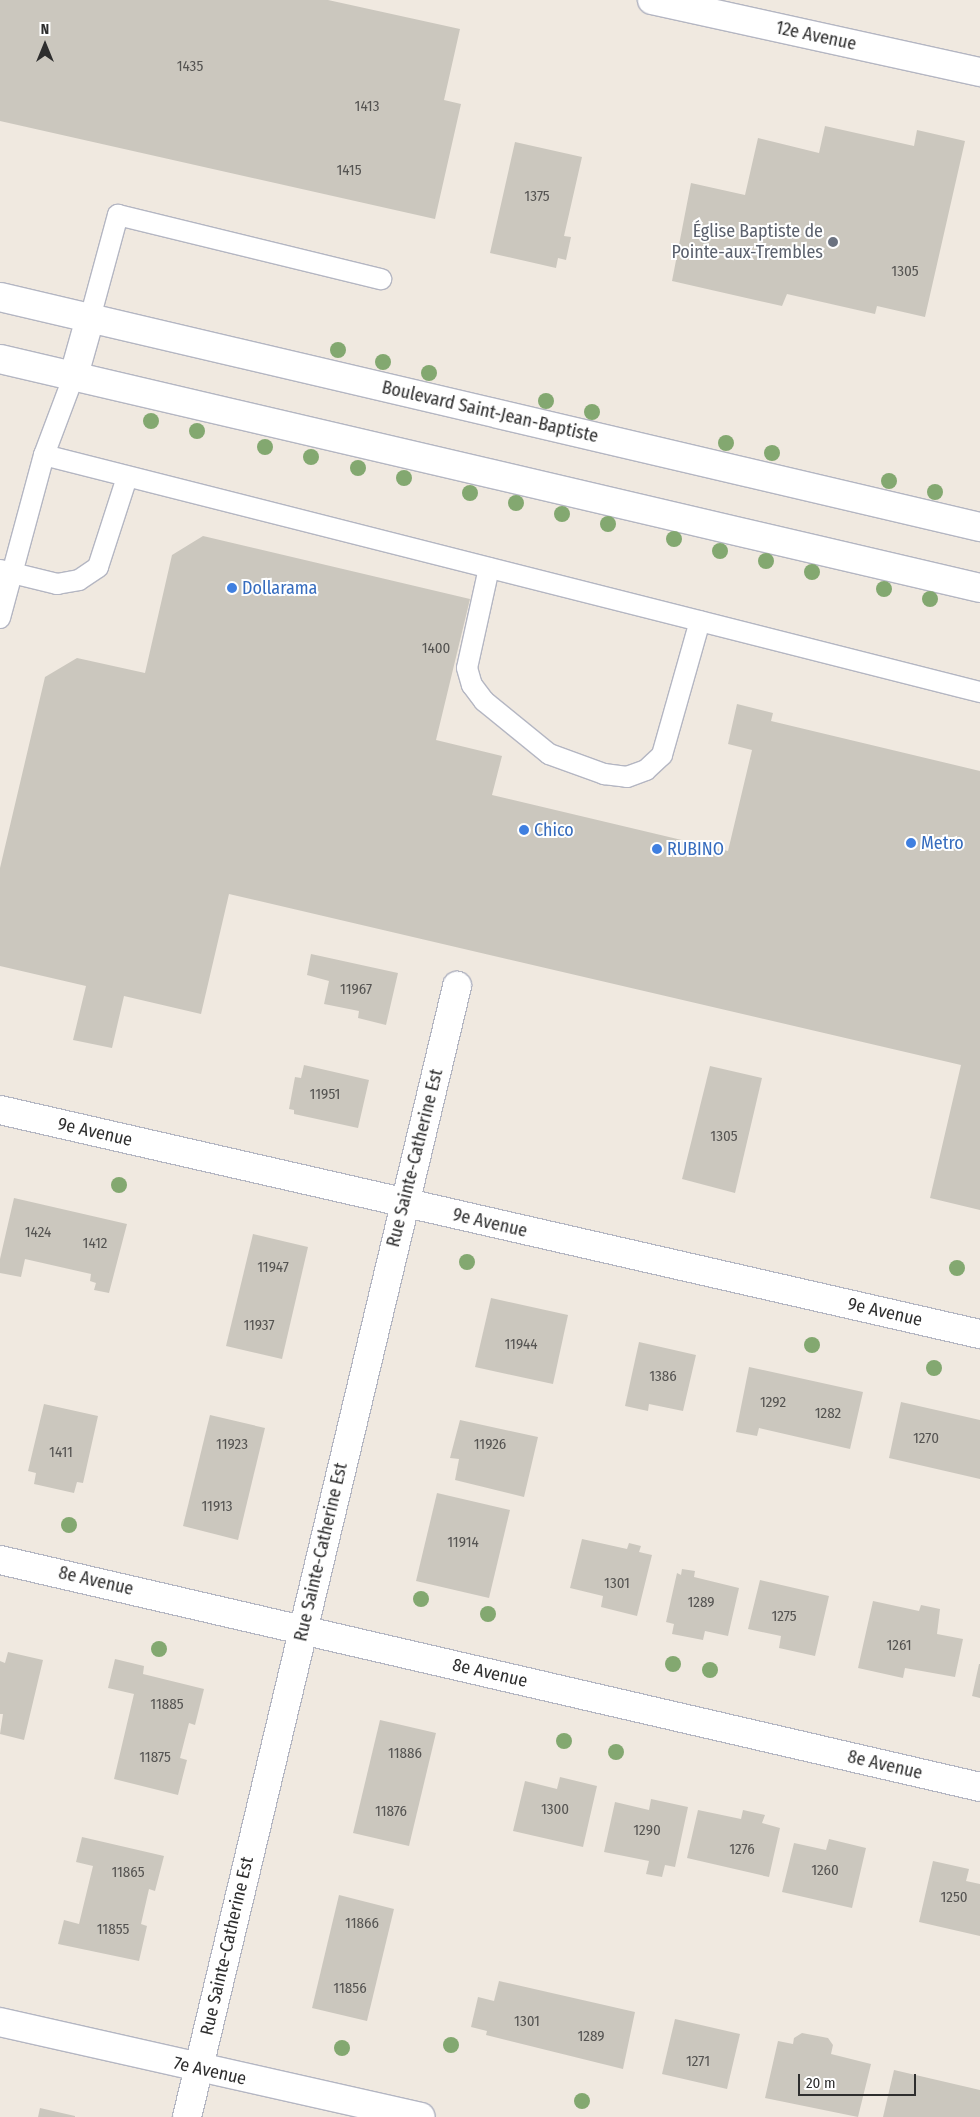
<!DOCTYPE html>
<meta charset="utf-8">
<style>
body{margin:0}
#map{position:relative;width:980px;height:2117px;overflow:hidden;background:#f0e9e0;font-family:"Fira Sans Condensed",sans-serif}
div>[style]{position:absolute}
.building>*{inset:0;background:#cbc7be}
.roads{filter:drop-shadow(1px 0 #b4b6c2) drop-shadow(-1px 0 #b4b6c2) drop-shadow(0 1px #b4b6c2) drop-shadow(0 -1px #b4b6c2)}
.service>*{height:20px;margin:-10px;padding:0 10px;transform-origin:10px;border-radius:10px;background:#fff}
.minor>*{height:28px;margin:-14px;padding:0 14px;transform-origin:14px;border-radius:14px;background:#fff}
.secondary>*{height:28px;margin:-14px;padding:0 14px;transform-origin:14px;border-radius:14px;background:#fff}
.trees>*{width:16px;height:16px;margin:-8px;border-radius:50%;background:#83a870}
.dots>*{width:14px;height:14px;translate:-50% -50%;box-sizing:border-box;border:2px solid #fff;border-radius:50%}
span{translate:-50% -50%;white-space:nowrap;text-align:center;line-height:1.15;-webkit-text-stroke:4px #fff;paint-order:stroke}
.number-label{font-size:15px;color:#555452}
.number-label span{-webkit-text-stroke-width:0}
.street-label{font-size:18px;color:#2e2e2e}
.worship-label{font-size:18px;color:#5b616d}
.right{translate:-100% -50%;text-align:right}
.shop-label{font-size:18px;color:#366cbe}
.left{translate:0 -50%;text-align:left}
.north{position:absolute;left:20px;top:20px;width:50px;height:50px;-webkit-text-stroke:4px #fff;paint-order:stroke;rotate:0deg;font-size:14px;font-weight:700;line-height:20px;text-align:center;color:#2e2e2e}
.north::after{content:'';display:block;margin:auto;width:18px;height:22px;background:#2e2e2e;clip-path:polygon(50% 0,100% 100%,50% 72%,0 100%)}
.scale{position:absolute;left:798px;top:2074px;width:118px;height:22px;box-sizing:border-box;border:2px solid #2e2e2e;border-top:0;padding-left:6px;font-size:15px;line-height:18px;white-space:nowrap;color:#2e2e2e;-webkit-text-stroke:4px #fff;paint-order:stroke}
</style>
<div id="map">
<div class="building">
<i style="clip-path:polygon(0 0,328px 0,460px 29px,444px 100px,461px 104px,435px 219px,0 121px)"></i>
<i style="clip-path:polygon(825px 126px,914px 146px,917px 130px,965px 141px,925px 317px,877px 306px,875px 314px,787px 294px,782px 306px,672px 281px,691px 183px,745px 195px,758px 138px,819px 153px)"></i>
<i style="clip-path:polygon(515px 142px,582px 157px,564px 236px,571px 237px,566px 260px,558px 258px,556px 268px,490px 253px)"></i>
<i style="clip-path:polygon(203px 536px,470px 599px,436px 740px,502px 756px,492px 795px,728px 851px,752px 750px,728px 744px,737px 704px,773px 713px,771px 721px,980px 771px,980px 1210px,930px 1198px,961px 1065px,229px 894px,201px 1014px,124px 996px,112px 1048px,73px 1040px,86px 986px,0 966px,0 868px,45px 677px,77px 658px,145px 673px,172px 555px)"></i>
<i style="clip-path:polygon(311px 954px,398px 973px,386px 1025px,358px 1018px,359px 1011px,324px 1004px,329px 981px,307px 975px)"></i>
<i style="clip-path:polygon(304px 1065px,369px 1080px,358px 1128px,294px 1114px,294px 1110px,289px 1109px,295px 1077px,301px 1078px)"></i>
<i style="clip-path:polygon(710px 1066px,762px 1078px,735px 1193px,682px 1179px)"></i>
<i style="clip-path:polygon(14px 1198px,127px 1224px,109px 1293px,94px 1290px,96px 1283px,90px 1281px,91px 1274px,25px 1259px,21px 1277px,0 1273px,0 1259px)"></i>
<i style="clip-path:polygon(253px 1234px,308px 1247px,282px 1359px,226px 1346px)"></i>
<i style="clip-path:polygon(491px 1298px,568px 1315px,553px 1384px,475px 1367px)"></i>
<i style="clip-path:polygon(639px 1342px,696px 1355px,683px 1411px,649px 1404px,648px 1411px,625px 1406px)"></i>
<i style="clip-path:polygon(749px 1367px,863px 1392px,850px 1449px,759px 1428px,757px 1436px,736px 1432px)"></i>
<i style="clip-path:polygon(901px 1402px,980px 1420px,980px 1479px,889px 1458px)"></i>
<i style="clip-path:polygon(44px 1404px,98px 1416px,83px 1483px,77px 1482px,74px 1493px,34px 1484px,36px 1473px,28px 1471px)"></i>
<i style="clip-path:polygon(210px 1415px,265px 1428px,238px 1540px,183px 1526px)"></i>
<i style="clip-path:polygon(460px 1420px,538px 1437px,524px 1497px,455px 1480px,459px 1459px,450px 1458px)"></i>
<i style="clip-path:polygon(437px 1493px,510px 1510px,489px 1598px,416px 1581px)"></i>
<i style="clip-path:polygon(582px 1539px,627px 1549px,629px 1543px,641px 1546px,639px 1552px,652px 1555px,637px 1616px,601px 1607px,603px 1596px,570px 1588px)"></i>
<i style="clip-path:polygon(682px 1569px,695px 1571px,694px 1577px,739px 1588px,728px 1636px,705px 1631px,703px 1640px,672px 1634px,674px 1624px,666px 1622px,677px 1573px,681px 1575px)"></i>
<i style="clip-path:polygon(760px 1580px,829px 1596px,815px 1656px,779px 1648px,781px 1636px,748px 1629px)"></i>
<i style="clip-path:polygon(873px 1601px,919px 1611px,921px 1605px,940px 1609px,937px 1634px,963px 1639px,955px 1677px,905px 1668px,903px 1678px,858px 1668px)"></i>
<i style="clip-path:polygon(8px 1652px,43px 1660px,24px 1740px,0 1734px,3px 1714px,0 1714px,0 1661px,5px 1663px)"></i>
<i style="clip-path:polygon(115px 1659px,144px 1666px,143px 1674px,204px 1689px,195px 1725px,189px 1723px,180px 1758px,187px 1760px,178px 1795px,114px 1779px,134px 1694px,108px 1688px)"></i>
<i style="clip-path:polygon(979px 1664px,980px 1664px,980px 1698px,972px 1696px)"></i>
<i style="clip-path:polygon(380px 1720px,436px 1733px,409px 1846px,353px 1833px)"></i>
<i style="clip-path:polygon(560px 1777px,597px 1786px,583px 1847px,513px 1831px,525px 1781px,557px 1789px)"></i>
<i style="clip-path:polygon(651px 1799px,688px 1807px,675px 1867px,665px 1865px,662px 1877px,646px 1874px,649px 1861px,604px 1852px,615px 1802px,649px 1810px)"></i>
<i style="clip-path:polygon(698px 1810px,741px 1819px,743px 1810px,765px 1815px,762px 1823px,780px 1828px,769px 1877px,687px 1858px)"></i>
<i style="clip-path:polygon(82px 1837px,164px 1856px,155px 1891px,149px 1889px,141px 1924px,147px 1926px,139px 1961px,58px 1944px,64px 1920px,79px 1924px,93px 1866px,76px 1862px)"></i>
<i style="clip-path:polygon(829px 1839px,866px 1848px,852px 1908px,782px 1892px,794px 1843px,826px 1850px)"></i>
<i style="clip-path:polygon(933px 1861px,969px 1869px,966px 1881px,980px 1884px,980px 1936px,919px 1922px)"></i>
<i style="clip-path:polygon(339px 1895px,394px 1909px,367px 2021px,312px 2008px)"></i>
<i style="clip-path:polygon(499px 1981px,635px 2012px,623px 2069px,486px 2035px,487px 2031px,471px 2027px,478px 1997px,494px 2001px)"></i>
<i style="clip-path:polygon(675px 2019px,740px 2034px,727px 2089px,662px 2074px)"></i>
<i style="clip-path:polygon(802px 2033px,828px 2038px,833px 2045px,831px 2054px,871px 2064px,858px 2117px,765px 2098px,778px 2041px,793px 2044px,794px 2038px)"></i>
<i style="clip-path:polygon(894px 2070px,980px 2090px,980px 2117px,883px 2117px)"></i>
<i style="clip-path:polygon(40px 2108px,75px 2116px,75px 2117px,38px 2117px)"></i>
</div>
<div class="roads">
<div class="service">
<i style="left:90px;top:318px;width:107px;rotate:-74.8deg"></i>
<i style="left:118px;top:215px;width:271px;rotate:13.7deg"></i>
<i style="left:44px;top:455px;width:966px;rotate:14.21deg"></i>
<i style="left:489px;top:568px;width:102px;rotate:102.4deg"></i>
<i style="left:467px;top:668px;width:18px;rotate:74deg"></i>
<i style="left:472px;top:685px;width:20px;rotate:53deg"></i>
<i style="left:484px;top:701px;width:84px;rotate:39.2deg"></i>
<i style="left:549px;top:754px;width:59px;rotate:20deg"></i>
<i style="left:604px;top:774px;width:23px;rotate:7deg"></i>
<i style="left:627px;top:777px;width:20px;rotate:-20deg"></i>
<i style="left:646px;top:770px;width:22px;rotate:-43deg"></i>
<i style="left:662px;top:755px;width:139px;rotate:-74.2deg"></i>
<i style="left:0;top:570px;width:59px;rotate:13.8deg"></i>
<i style="left:57px;top:584px;width:22px;rotate:-10deg"></i>
<i style="left:79px;top:580px;width:23px;rotate:-34deg"></i>
<i style="left:98px;top:567px;width:95px;rotate:-72.1deg"></i>
<i style="left:0;top:618px;width:169px;rotate:-74.9deg"></i>
<i style="left:44px;top:455px;width:85px;rotate:-69.4deg"></i>
</div>
<div class="minor">
<i style="left:652px;top:0;width:336px;rotate:12.4deg"></i>
<i style="left:0;top:1110px;width:1005px;rotate:12.88deg"></i>
<i style="left:0;top:1560px;width:1006px;rotate:13.04deg"></i>
<i style="left:0;top:2022px;width:431px;rotate:12.7deg"></i>
<i style="left:187px;top:2117px;width:1163px;rotate:-76.57deg"></i>
</div>
<div class="secondary">
<i style="left:0;top:297px;width:1007px;rotate:13.21deg"></i>
<i style="left:0;top:359px;width:1006px;rotate:13.15deg"></i>
<i style="left:74px;top:375px;width:59px;rotate:-74.3deg"></i>
</div>
</div>
<div class="trees">
<i style="left:338px;top:350px"></i>
<i style="left:383px;top:362px"></i>
<i style="left:429px;top:373px"></i>
<i style="left:546px;top:401px"></i>
<i style="left:592px;top:412px"></i>
<i style="left:151px;top:421px"></i>
<i style="left:197px;top:431px"></i>
<i style="left:726px;top:443px"></i>
<i style="left:265px;top:447px"></i>
<i style="left:772px;top:453px"></i>
<i style="left:311px;top:457px"></i>
<i style="left:358px;top:468px"></i>
<i style="left:404px;top:478px"></i>
<i style="left:889px;top:481px"></i>
<i style="left:935px;top:492px"></i>
<i style="left:470px;top:493px"></i>
<i style="left:516px;top:503px"></i>
<i style="left:562px;top:514px"></i>
<i style="left:608px;top:524px"></i>
<i style="left:674px;top:539px"></i>
<i style="left:720px;top:551px"></i>
<i style="left:766px;top:561px"></i>
<i style="left:812px;top:572px"></i>
<i style="left:884px;top:589px"></i>
<i style="left:930px;top:599px"></i>
<i style="left:119px;top:1185px"></i>
<i style="left:467px;top:1262px"></i>
<i style="left:957px;top:1268px"></i>
<i style="left:812px;top:1345px"></i>
<i style="left:934px;top:1368px"></i>
<i style="left:69px;top:1525px"></i>
<i style="left:421px;top:1599px"></i>
<i style="left:488px;top:1614px"></i>
<i style="left:159px;top:1649px"></i>
<i style="left:673px;top:1664px"></i>
<i style="left:710px;top:1670px"></i>
<i style="left:564px;top:1741px"></i>
<i style="left:616px;top:1752px"></i>
<i style="left:451px;top:2045px"></i>
<i style="left:342px;top:2048px"></i>
<i style="left:582px;top:2101px"></i>
</div>
<div class="dots">
<i style="left:833px;top:242px;background:#6b7280"></i>
<i style="left:232px;top:588px;background:#3f7fe0"></i>
<i style="left:524px;top:830px;background:#3f7fe0"></i>
<i style="left:911px;top:843px;background:#3f7fe0"></i>
<i style="left:657px;top:849px;background:#3f7fe0"></i>
</div>
<div class="number-label">
<span style="left:190px;top:67px">1435</span>
<span style="left:367px;top:107px">1413</span>
<span style="left:349px;top:171px">1415</span>
<span style="left:537px;top:197px">1375</span>
<span style="left:905px;top:272px">1305</span>
<span style="left:436px;top:649px">1400</span>
<span style="left:356px;top:990px">11967</span>
<span style="left:325px;top:1095px">11951</span>
<span style="left:724px;top:1137px">1305</span>
<span style="left:38px;top:1233px">1424</span>
<span style="left:95px;top:1244px">1412</span>
<span style="left:273px;top:1268px">11947</span>
<span style="left:259px;top:1326px">11937</span>
<span style="left:521px;top:1345px">11944</span>
<span style="left:663px;top:1377px">1386</span>
<span style="left:773px;top:1403px">1292</span>
<span style="left:828px;top:1414px">1282</span>
<span style="left:926px;top:1439px">1270</span>
<span style="left:232px;top:1445px">11923</span>
<span style="left:490px;top:1445px">11926</span>
<span style="left:61px;top:1453px">1411</span>
<span style="left:217px;top:1507px">11913</span>
<span style="left:463px;top:1543px">11914</span>
<span style="left:617px;top:1584px">1301</span>
<span style="left:701px;top:1603px">1289</span>
<span style="left:784px;top:1617px">1275</span>
<span style="left:899px;top:1646px">1261</span>
<span style="left:167px;top:1705px">11885</span>
<span style="left:405px;top:1754px">11886</span>
<span style="left:155px;top:1758px">11875</span>
<span style="left:555px;top:1810px">1300</span>
<span style="left:391px;top:1812px">11876</span>
<span style="left:647px;top:1831px">1290</span>
<span style="left:742px;top:1850px">1276</span>
<span style="left:825px;top:1871px">1260</span>
<span style="left:128px;top:1873px">11865</span>
<span style="left:954px;top:1898px">1250</span>
<span style="left:362px;top:1924px">11866</span>
<span style="left:113px;top:1930px">11855</span>
<span style="left:350px;top:1989px">11856</span>
<span style="left:527px;top:2022px">1301</span>
<span style="left:591px;top:2037px">1289</span>
<span style="left:698px;top:2062px">1271</span>
</div>
<div class="street-label">
<span style="left:816px;top:36px;rotate:12deg">12e Avenue</span>
<span style="left:490px;top:412px;rotate:13deg">Boulevard Saint-Jean-Baptiste</span>
<span style="left:95px;top:1132px;rotate:13deg">9e Avenue</span>
<span style="left:415px;top:1158px;rotate:-76deg">Rue Sainte-Catherine Est</span>
<span style="left:490px;top:1223px;rotate:13deg">9e Avenue</span>
<span style="left:885px;top:1312px;rotate:13deg">9e Avenue</span>
<span style="left:321px;top:1552px;rotate:-77deg">Rue Sainte-Catherine Est</span>
<span style="left:96px;top:1581px;rotate:13deg">8e Avenue</span>
<span style="left:490px;top:1673px;rotate:13deg">8e Avenue</span>
<span style="left:885px;top:1765px;rotate:13deg">8e Avenue</span>
<span style="left:227px;top:1946px;rotate:-77deg">Rue Sainte-Catherine Est</span>
<span style="left:210px;top:2071px;rotate:13deg">7e Avenue</span>
</div>
<div class="worship-label">
<span class="right" style="left:823px;top:242px">Église Baptiste de<br>Pointe-aux-Trembles</span>
</div>
<div class="shop-label">
<span class="left" style="left:242px;top:588px">Dollarama</span>
<span class="left" style="left:534px;top:830px">Chico</span>
<span class="left" style="left:921px;top:843px">Metro</span>
<span class="left" style="left:667px;top:849px">RUBINO</span>
</div>
<div class="north">N</div>
<div class="scale">20 m</div>
</div>
